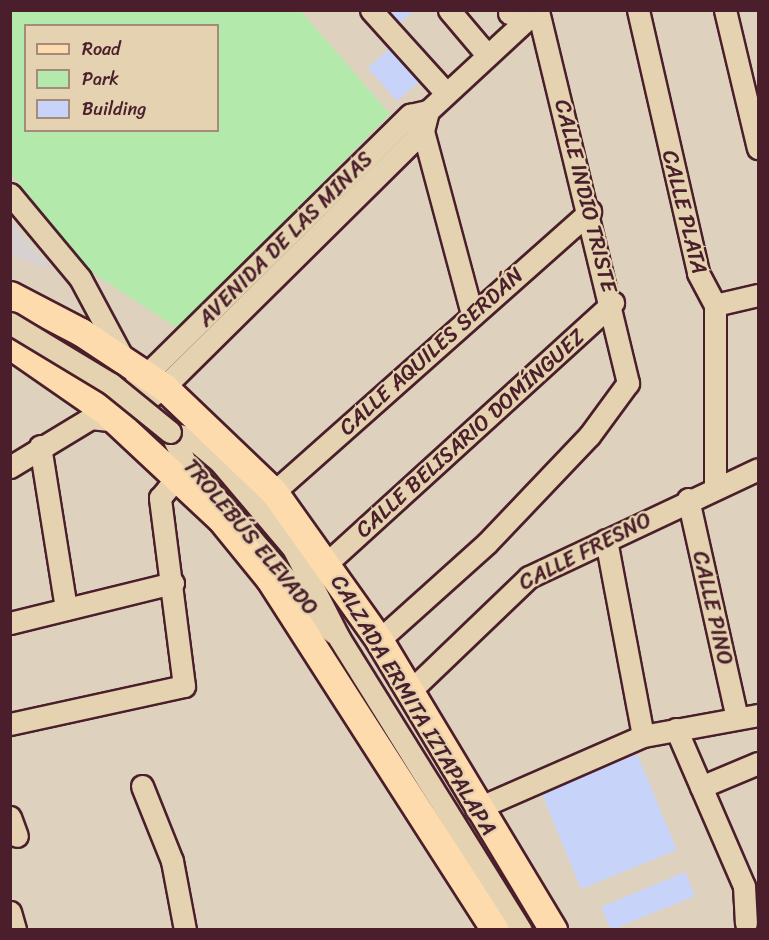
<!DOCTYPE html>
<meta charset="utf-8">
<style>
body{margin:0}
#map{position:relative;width:769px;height:940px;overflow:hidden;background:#ded2bf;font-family:Sriracha,sans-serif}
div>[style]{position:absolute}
.built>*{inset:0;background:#d7d2d1}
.green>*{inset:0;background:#b3e9ab}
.building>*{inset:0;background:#c8d3fa}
.roads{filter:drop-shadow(2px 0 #4a1f2b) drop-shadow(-2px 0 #4a1f2b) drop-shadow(0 2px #4a1f2b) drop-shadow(0 -2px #4a1f2b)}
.minor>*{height:21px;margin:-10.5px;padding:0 10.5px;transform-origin:10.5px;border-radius:10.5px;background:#e4d2b0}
.major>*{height:27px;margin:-13.5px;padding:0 13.5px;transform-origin:13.5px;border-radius:13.5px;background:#fedbac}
.bridges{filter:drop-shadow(2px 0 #4a1f2b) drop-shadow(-2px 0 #4a1f2b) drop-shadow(0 2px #4a1f2b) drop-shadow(0 -2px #4a1f2b)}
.minor-bridge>*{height:21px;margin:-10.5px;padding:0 10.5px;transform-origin:10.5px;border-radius:10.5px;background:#e4d2b0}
span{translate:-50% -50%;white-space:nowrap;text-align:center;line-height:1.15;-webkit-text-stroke:4.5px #e4d2b0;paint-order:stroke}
.street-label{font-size:22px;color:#4a1f2b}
.frame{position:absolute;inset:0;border:12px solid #4a1f2b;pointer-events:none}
.legend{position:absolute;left:24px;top:24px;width:195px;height:108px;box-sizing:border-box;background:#e4d2b0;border:2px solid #a68a7b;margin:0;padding:8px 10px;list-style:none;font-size:18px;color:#4a1f2b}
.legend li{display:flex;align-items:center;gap:12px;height:30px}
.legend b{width:30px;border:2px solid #a68a7b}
</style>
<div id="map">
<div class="built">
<i style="clip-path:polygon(11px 221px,52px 270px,11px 256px)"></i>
</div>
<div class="green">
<i style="clip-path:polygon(evenodd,10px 11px,301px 11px,390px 114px,179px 329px,88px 270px,11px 174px,10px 11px,26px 26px,218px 26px,218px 130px,26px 130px,26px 26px)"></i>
</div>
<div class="building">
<i style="clip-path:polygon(389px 10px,415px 10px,400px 23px)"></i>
<i style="clip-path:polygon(389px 49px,419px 82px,397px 101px,368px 68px)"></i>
<i style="clip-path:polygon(637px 754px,677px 850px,581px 889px,542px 794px)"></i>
<i style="clip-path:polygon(685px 872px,695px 896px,611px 930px,601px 907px)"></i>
</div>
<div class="roads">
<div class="minor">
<i style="left:371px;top:10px;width:112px;rotate:47.9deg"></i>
<i style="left:449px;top:10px;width:59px;rotate:49.8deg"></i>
<i style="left:638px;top:10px;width:270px;rotate:77.1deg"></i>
<i style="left:698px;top:273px;width:36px;rotate:62deg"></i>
<i style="left:715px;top:305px;width:181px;rotate:90deg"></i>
<i style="left:725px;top:10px;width:142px;rotate:76.6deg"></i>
<i style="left:509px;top:13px;width:5px;rotate:-37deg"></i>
<i style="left:416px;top:122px;width:11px;rotate:52deg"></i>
<i style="left:423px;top:131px;width:189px;rotate:75deg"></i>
<i style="left:10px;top:194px;width:109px;rotate:50.2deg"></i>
<i style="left:80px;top:278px;width:93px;rotate:61.8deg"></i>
<i style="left:715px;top:305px;width:44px;rotate:-13.1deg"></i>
<i style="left:90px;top:418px;width:27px;rotate:6deg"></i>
<i style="left:117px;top:421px;width:58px;rotate:-35.9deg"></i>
<i style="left:164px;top:387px;width:364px;rotate:-44.7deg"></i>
<i style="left:423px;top:131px;width:21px;rotate:-76deg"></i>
<i style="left:428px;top:111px;width:149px;rotate:-42.8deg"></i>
<i style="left:170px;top:432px;width:25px;rotate:18deg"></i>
<i style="left:194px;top:440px;width:34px;rotate:40deg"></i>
<i style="left:220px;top:462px;width:113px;rotate:49.7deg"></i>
<i style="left:293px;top:548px;width:101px;rotate:62.9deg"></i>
<i style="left:339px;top:638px;width:344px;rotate:58.1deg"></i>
<i style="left:170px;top:432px;width:34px;rotate:63deg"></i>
<i style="left:185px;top:462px;width:225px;rotate:49.1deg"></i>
<i style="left:40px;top:446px;width:165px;rotate:80.9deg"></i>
<i style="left:10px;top:467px;width:110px;rotate:-31.2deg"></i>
<i style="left:104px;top:410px;width:55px;rotate:-39.8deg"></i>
<i style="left:146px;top:375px;width:371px;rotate:-44.6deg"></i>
<i style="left:410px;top:115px;width:18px;rotate:-13deg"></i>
<i style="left:274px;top:492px;width:423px;rotate:-41.6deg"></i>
<i style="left:688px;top:499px;width:224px;rotate:77.4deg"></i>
<i style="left:606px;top:540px;width:199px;rotate:79.3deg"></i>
<i style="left:327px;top:563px;width:387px;rotate:-42.3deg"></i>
<i style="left:10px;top:623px;width:168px;rotate:-13.8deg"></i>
<i style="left:379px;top:640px;width:145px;rotate:-41.9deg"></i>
<i style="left:487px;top:543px;width:148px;rotate:-46.4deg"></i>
<i style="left:589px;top:436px;width:66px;rotate:-53.7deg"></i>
<i style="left:628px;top:383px;width:384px;rotate:-103.6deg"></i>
<i style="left:409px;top:692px;width:166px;rotate:-43.8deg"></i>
<i style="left:529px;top:577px;width:253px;rotate:-25.2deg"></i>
<i style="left:10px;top:724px;width:178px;rotate:-12.3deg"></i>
<i style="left:184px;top:686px;width:190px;rotate:-97.3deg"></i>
<i style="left:160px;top:498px;width:28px;rotate:-51deg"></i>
<i style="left:676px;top:729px;width:171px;rotate:66.6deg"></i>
<i style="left:744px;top:886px;width:37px;rotate:87deg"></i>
<i style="left:142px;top:786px;width:81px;rotate:68.2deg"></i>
<i style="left:172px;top:861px;width:70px;rotate:79.3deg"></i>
<i style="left:701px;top:787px;width:62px;rotate:-22.8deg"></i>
<i style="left:476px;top:809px;width:182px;rotate:-23.6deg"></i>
<i style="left:643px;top:736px;width:117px;rotate:-10.3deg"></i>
<i style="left:10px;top:817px;width:20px;rotate:70deg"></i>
<i style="left:10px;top:912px;width:19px;rotate:74deg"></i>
</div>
<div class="major">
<i style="left:10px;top:295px;width:80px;rotate:27.5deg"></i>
<i style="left:81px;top:332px;width:100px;rotate:33.5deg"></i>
<i style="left:164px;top:387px;width:152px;rotate:43.7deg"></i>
<i style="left:274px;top:492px;width:181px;rotate:54.6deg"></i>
<i style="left:379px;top:640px;width:338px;rotate:59deg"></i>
<i style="left:10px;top:345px;width:114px;rotate:34.7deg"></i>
<i style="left:104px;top:410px;width:158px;rotate:43deg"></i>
<i style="left:220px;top:518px;width:77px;rotate:50.8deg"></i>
<i style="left:269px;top:578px;width:418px;rotate:57.3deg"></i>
</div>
</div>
<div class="bridges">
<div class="minor-bridge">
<i style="left:10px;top:323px;width:118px;rotate:31.1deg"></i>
<i style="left:111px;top:384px;width:76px;rotate:39.1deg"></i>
</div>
</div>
<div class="street-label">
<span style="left:586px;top:196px;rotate:76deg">CALLE INDIO TRISTE</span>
<span style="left:685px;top:212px;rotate:76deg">CALLE PLATA</span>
<span style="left:285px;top:239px;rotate:-45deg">AVENIDA DE LAS MINAS</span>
<span style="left:431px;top:351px;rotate:-42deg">CALLE AQUILES SERDÁN</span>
<span style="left:470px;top:433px;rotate:-42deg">CALLE BELISARIO DOMÍNGUEZ</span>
<span style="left:251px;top:537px;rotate:50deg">TROLEBÚS ELEVADO</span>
<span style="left:585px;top:551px;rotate:-27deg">CALLE FRESNO</span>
<span style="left:713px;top:608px;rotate:77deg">CALLE PINO</span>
<span style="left:414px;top:705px;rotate:59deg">CALZADA ERMITA IZTAPALAPA</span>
</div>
<div class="frame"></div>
<ul class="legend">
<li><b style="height:8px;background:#fedbac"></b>Road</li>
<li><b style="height:16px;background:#b3e9ab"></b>Park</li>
<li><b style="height:16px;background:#c8d3fa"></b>Building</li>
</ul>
</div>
